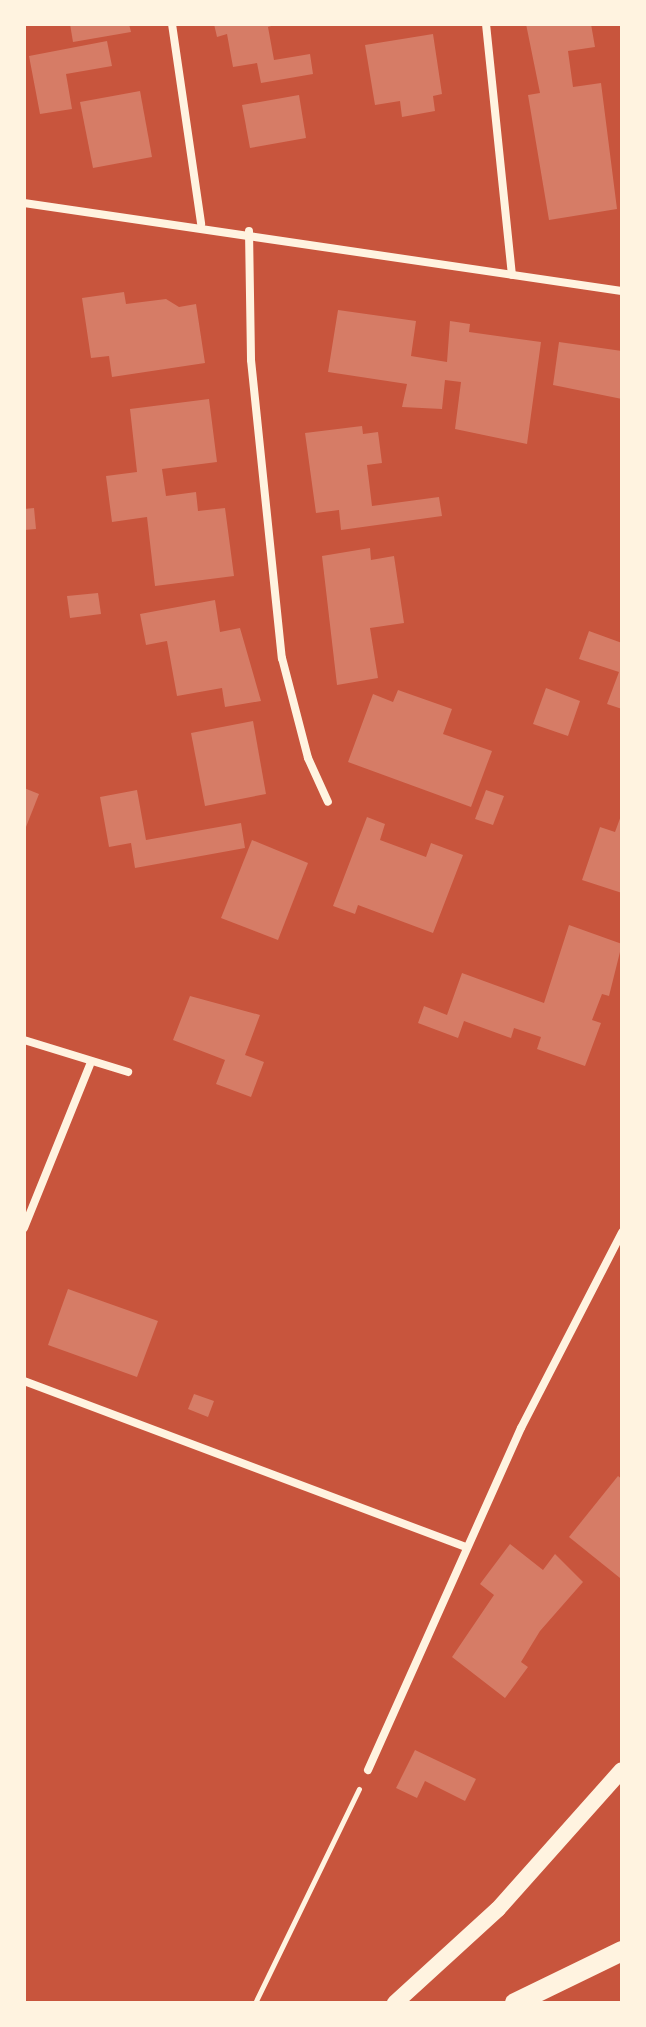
<!DOCTYPE html>
<style>
body{margin:0}
#map{position:relative;width:646px;height:2027px;overflow:hidden;background:#c8553d;font-family:Jost,sans-serif}
div>[style]{position:absolute}
.building>*{inset:0;background:#d67c66}
.path>*{height:5px;margin:-2.5px;padding:0 2.5px;transform-origin:2.5px;border-radius:2.5px;background:#fff3e0}
.minor>*{height:8px;margin:-4px;padding:0 4px;transform-origin:4px;border-radius:4px;background:#fff3e0}
.secondary>*{height:16px;margin:-8px;padding:0 8px;transform-origin:8px;border-radius:8px;background:#fff3e0}
.primary>*{height:20px;margin:-10px;padding:0 10px;transform-origin:10px;border-radius:10px;background:#fff3e0}
span{translate:-50% -50%;white-space:nowrap;text-align:center;line-height:1.15;-webkit-text-stroke:6px #fff3e0;paint-order:stroke}
.frame{position:absolute;inset:0;border:26px solid #fff3e0;pointer-events:none}
</style>
<div id="map">
<div class="building">
<i style="clip-path:polygon(70px 24px,129px 24px,131px 32px,73px 42px)"></i>
<i style="clip-path:polygon(214px 24px,278px 24px,268px 27px,274px 60px,310px 54px,313px 74px,261px 83px,257px 63px,233px 67px,227px 34px,217px 37px)"></i>
<i style="clip-path:polygon(526px 24px,591px 24px,595px 47px,568px 51px,573px 87px,601px 83px,617px 209px,549px 220px,528px 95px,540px 93px)"></i>
<i style="clip-path:polygon(433px 34px,442px 94px,433px 96px,435px 111px,402px 117px,400px 101px,375px 105px,365px 45px)"></i>
<i style="clip-path:polygon(107px 41px,112px 66px,66px 74px,72px 109px,40px 114px,29px 56px)"></i>
<i style="clip-path:polygon(140px 91px,152px 157px,93px 168px,80px 102px)"></i>
<i style="clip-path:polygon(299px 95px,306px 138px,250px 148px,242px 105px)"></i>
<i style="clip-path:polygon(124px 292px,126px 304px,166px 299px,179px 307px,196px 304px,205px 363px,112px 377px,109px 356px,91px 358px,82px 298px)"></i>
<i style="clip-path:polygon(338px 310px,416px 321px,411px 356px,447px 362px,450px 321px,470px 324px,469px 332px,541px 342px,527px 444px,455px 429px,461px 382px,445px 380px,442px 409px,402px 407px,407px 384px,328px 372px)"></i>
<i style="clip-path:polygon(559px 342px,622px 351px,622px 399px,553px 385px)"></i>
<i style="clip-path:polygon(209px 399px,217px 462px,162px 469px,166px 496px,196px 492px,198px 511px,225px 508px,234px 576px,155px 586px,147px 517px,112px 522px,106px 476px,137px 472px,130px 409px)"></i>
<i style="clip-path:polygon(362px 426px,363px 434px,378px 432px,382px 463px,367px 465px,372px 506px,439px 497px,442px 516px,341px 530px,339px 510px,316px 513px,305px 433px)"></i>
<i style="clip-path:polygon(34px 508px,36px 529px,24px 530px,24px 509px)"></i>
<i style="clip-path:polygon(370px 548px,371px 560px,394px 556px,404px 623px,370px 628px,378px 678px,337px 685px,322px 556px)"></i>
<i style="clip-path:polygon(98px 593px,101px 614px,70px 618px,67px 596px)"></i>
<i style="clip-path:polygon(215px 600px,220px 632px,240px 628px,261px 701px,225px 707px,222px 688px,177px 696px,167px 641px,146px 645px,140px 614px)"></i>
<i style="clip-path:polygon(589px 631px,622px 643px,622px 709px,607px 704px,619px 672px,579px 659px)"></i>
<i style="clip-path:polygon(546px 688px,580px 701px,568px 736px,533px 724px)"></i>
<i style="clip-path:polygon(398px 690px,452px 709px,443px 734px,492px 751px,471px 807px,348px 762px,373px 694px,393px 702px)"></i>
<i style="clip-path:polygon(253px 721px,266px 794px,205px 806px,191px 733px)"></i>
<i style="clip-path:polygon(24px 788px,39px 794px,24px 832px)"></i>
<i style="clip-path:polygon(137px 790px,146px 840px,241px 823px,245px 848px,135px 868px,131px 843px,109px 847px,100px 797px)"></i>
<i style="clip-path:polygon(486px 790px,504px 796px,493px 825px,475px 819px)"></i>
<i style="clip-path:polygon(622px 813px,622px 893px,582px 880px,600px 827px,615px 832px)"></i>
<i style="clip-path:polygon(367px 817px,385px 824px,380px 840px,426px 857px,431px 843px,463px 855px,433px 933px,358px 905px,355px 914px,333px 906px)"></i>
<i style="clip-path:polygon(252px 840px,308px 863px,278px 940px,221px 918px)"></i>
<i style="clip-path:polygon(569px 925px,622px 944px,609px 996px,602px 994px,592px 1020px,601px 1023px,585px 1066px,537px 1049px,541px 1037px,514px 1028px,511px 1038px,464px 1021px,458px 1038px,418px 1023px,424px 1006px,447px 1015px,462px 973px,544px 1003px)"></i>
<i style="clip-path:polygon(190px 996px,260px 1015px,245px 1055px,264px 1062px,251px 1097px,216px 1084px,225px 1060px,173px 1040px)"></i>
<i style="clip-path:polygon(68px 1289px,158px 1321px,137px 1377px,48px 1345px)"></i>
<i style="clip-path:polygon(194px 1394px,214px 1401px,208px 1417px,188px 1409px)"></i>
<i style="clip-path:polygon(618px 1476px,622px 1479px,620px 1578px,569px 1537px)"></i>
<i style="clip-path:polygon(510px 1544px,543px 1570px,555px 1554px,583px 1582px,540px 1631px,521px 1662px,528px 1667px,505px 1698px,452px 1657px,494px 1595px,480px 1584px)"></i>
<i style="clip-path:polygon(415px 1750px,476px 1779px,465px 1801px,425px 1781px,417px 1798px,396px 1788px)"></i>
</div>
<div class="path">
<i style="left:255px;top:2003px;width:238px;rotate:-64.1deg"></i>
</div>
<div class="minor">
<i style="left:172px;top:24px;width:202px;rotate:81.7deg"></i>
<i style="left:486px;top:24px;width:252px;rotate:84.1deg"></i>
<i style="left:24px;top:203px;width:604px;rotate:8.37deg"></i>
<i style="left:249px;top:231px;width:129px;rotate:89.1deg"></i>
<i style="left:251px;top:360px;width:300px;rotate:84.1deg"></i>
<i style="left:282px;top:658px;width:103px;rotate:75.4deg"></i>
<i style="left:308px;top:758px;width:48px;rotate:65.6deg"></i>
<i style="left:24px;top:1040px;width:109px;rotate:17.1deg"></i>
<i style="left:24px;top:1228px;width:176px;rotate:-68deg"></i>
<i style="left:24px;top:1381px;width:472px;rotate:20.6deg"></i>
<i style="left:368px;top:1770px;width:375px;rotate:-65.9deg"></i>
<i style="left:521px;top:1428px;width:220px;rotate:-62.7deg"></i>
</div>
<div class="secondary">
<i style="left:395px;top:2003px;width:139px;rotate:-42.4deg"></i>
<i style="left:498px;top:1909px;width:186px;rotate:-48.3deg"></i>
</div>
<div class="primary">
<i style="left:515px;top:2003px;width:119px;rotate:-25.9deg"></i>
</div>
<div class="frame"></div>
</div>
